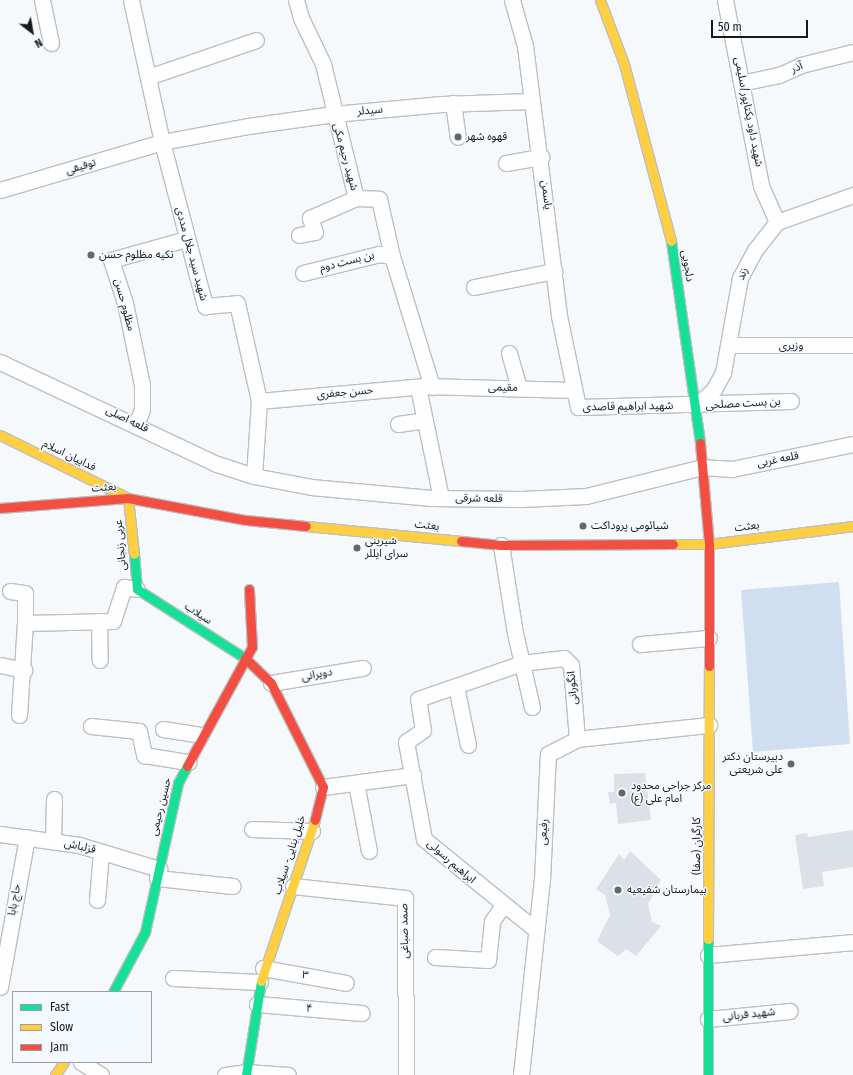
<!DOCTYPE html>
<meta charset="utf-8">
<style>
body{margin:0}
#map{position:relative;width:853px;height:1075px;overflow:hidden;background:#f6f9fc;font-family:"Fira Sans Condensed","Noto Sans Arabic",sans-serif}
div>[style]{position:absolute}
.green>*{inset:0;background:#d0dfef}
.building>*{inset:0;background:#dce1e7}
.roads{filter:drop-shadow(1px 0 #bdbfc1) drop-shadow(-1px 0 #bdbfc1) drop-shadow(0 1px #bdbfc1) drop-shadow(0 -1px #bdbfc1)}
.street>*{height:15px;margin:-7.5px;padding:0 7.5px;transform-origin:7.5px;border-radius:7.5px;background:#fefeff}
.fast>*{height:9px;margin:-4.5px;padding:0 4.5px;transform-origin:4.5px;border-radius:4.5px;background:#16e098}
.slow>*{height:9px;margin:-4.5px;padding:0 4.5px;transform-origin:4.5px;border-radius:4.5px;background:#ffcf43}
.jam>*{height:9px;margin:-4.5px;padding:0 4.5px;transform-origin:4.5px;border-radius:4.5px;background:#f24e42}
.dots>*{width:11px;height:11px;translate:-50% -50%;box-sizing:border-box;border:2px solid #f3f9ff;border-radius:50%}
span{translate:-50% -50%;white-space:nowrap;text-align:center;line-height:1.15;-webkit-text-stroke:3px #f3f9ff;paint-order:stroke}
.street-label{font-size:11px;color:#16181a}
.poi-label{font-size:11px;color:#16181a}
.left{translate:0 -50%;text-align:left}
.right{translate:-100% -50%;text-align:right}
.legend{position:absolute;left:12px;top:991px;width:140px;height:72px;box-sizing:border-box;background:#f3f9ff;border:1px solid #9b9fa3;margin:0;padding:5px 7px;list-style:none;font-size:12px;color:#16181a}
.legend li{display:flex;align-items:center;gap:8px;height:20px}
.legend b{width:20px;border:1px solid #9b9fa3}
.north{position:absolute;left:12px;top:12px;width:40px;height:40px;-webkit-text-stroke:3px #f3f9ff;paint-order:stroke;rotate:149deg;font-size:11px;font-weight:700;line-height:16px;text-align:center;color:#16181a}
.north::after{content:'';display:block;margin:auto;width:14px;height:18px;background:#16181a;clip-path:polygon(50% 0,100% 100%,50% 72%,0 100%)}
.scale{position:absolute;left:711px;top:20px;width:97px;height:18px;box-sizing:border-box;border:2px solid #16181a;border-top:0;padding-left:5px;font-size:12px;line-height:14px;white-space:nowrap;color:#16181a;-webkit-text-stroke:3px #f3f9ff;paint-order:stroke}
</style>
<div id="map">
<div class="green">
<i style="clip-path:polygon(839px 582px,850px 744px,753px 752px,741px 590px)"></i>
</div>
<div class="building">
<i style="clip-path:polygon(645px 773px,651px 820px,618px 824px,616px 803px,610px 804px,608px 792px,614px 792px,614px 774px)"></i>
<i style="clip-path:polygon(853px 830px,853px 867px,822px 872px,824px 886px,803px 889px,795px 835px,807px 833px,808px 837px)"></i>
<i style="clip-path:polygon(630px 851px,661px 880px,648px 904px,652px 922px,661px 926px,636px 956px,626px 949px,618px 956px,597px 941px,610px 915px,605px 895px,596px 889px,619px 854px,624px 860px)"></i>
</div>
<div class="roads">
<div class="street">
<i style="left:42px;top:0;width:44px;rotate:78.2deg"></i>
<i style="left:131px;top:0;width:145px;rotate:77.7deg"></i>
<i style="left:162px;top:142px;width:170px;rotate:75.3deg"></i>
<i style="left:205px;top:306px;width:32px;rotate:-5deg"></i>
<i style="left:237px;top:303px;width:100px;rotate:77.3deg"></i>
<i style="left:259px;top:401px;width:75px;rotate:93.8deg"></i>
<i style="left:296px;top:0;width:19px;rotate:74deg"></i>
<i style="left:301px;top:18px;width:51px;rotate:64.4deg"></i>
<i style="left:323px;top:64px;width:138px;rotate:76.2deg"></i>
<i style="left:512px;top:0;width:48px;rotate:74.2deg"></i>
<i style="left:525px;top:46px;width:272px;rotate:82.8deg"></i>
<i style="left:559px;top:316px;width:93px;rotate:78.2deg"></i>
<i style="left:578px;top:407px;width:213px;rotate:-1.6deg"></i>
<i style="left:725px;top:0;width:189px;rotate:79deg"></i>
<i style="left:761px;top:186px;width:39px;rotate:66deg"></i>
<i style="left:148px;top:77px;width:114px;rotate:-18.9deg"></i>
<i style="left:741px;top:83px;width:39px;rotate:-12deg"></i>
<i style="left:779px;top:75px;width:24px;rotate:-24deg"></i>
<i style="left:801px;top:65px;width:54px;rotate:-14deg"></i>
<i style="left:453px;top:103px;width:34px;rotate:82deg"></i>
<i style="left:506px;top:163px;width:36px;rotate:-10deg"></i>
<i style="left:0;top:190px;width:169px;rotate:-16.5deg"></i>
<i style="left:162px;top:142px;width:87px;rotate:-10.5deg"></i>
<i style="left:248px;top:126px;width:87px;rotate:-7.9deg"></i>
<i style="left:334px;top:114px;width:108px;rotate:-5.3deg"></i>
<i style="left:442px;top:104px;width:89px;rotate:-1.9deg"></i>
<i style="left:299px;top:235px;width:16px;rotate:-11deg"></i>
<i style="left:315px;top:232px;width:15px;rotate:-110deg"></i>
<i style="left:310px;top:218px;width:50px;rotate:-23.5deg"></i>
<i style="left:356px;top:198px;width:23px;rotate:2deg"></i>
<i style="left:379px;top:199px;width:58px;rotate:77.2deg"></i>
<i style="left:392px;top:256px;width:137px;rotate:73deg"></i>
<i style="left:303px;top:273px;width:78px;rotate:-14deg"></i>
<i style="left:379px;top:254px;width:13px;rotate:9deg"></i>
<i style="left:474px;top:287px;width:82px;rotate:-11.3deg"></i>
<i style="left:728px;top:345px;width:125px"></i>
<i style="left:509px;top:353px;width:37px;rotate:74deg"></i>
<i style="left:0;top:362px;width:240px;rotate:25.2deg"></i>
<i style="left:217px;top:464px;width:39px;rotate:18deg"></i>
<i style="left:254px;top:476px;width:58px;rotate:10.9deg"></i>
<i style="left:311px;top:487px;width:121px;rotate:5.2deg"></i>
<i style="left:432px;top:498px;width:89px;rotate:0.6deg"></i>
<i style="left:521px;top:499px;width:65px;rotate:-2.6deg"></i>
<i style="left:586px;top:496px;width:120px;rotate:-14deg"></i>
<i style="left:702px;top:467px;width:30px;rotate:4deg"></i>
<i style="left:732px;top:469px;width:124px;rotate:-11.7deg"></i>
<i style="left:418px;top:387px;width:113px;rotate:78.3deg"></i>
<i style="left:259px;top:401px;width:166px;rotate:-5.2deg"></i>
<i style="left:424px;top:386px;width:150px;rotate:1.5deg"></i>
<i style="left:696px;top:406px;width:25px;rotate:-43deg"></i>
<i style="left:714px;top:389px;width:18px;rotate:-61deg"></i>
<i style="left:723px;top:373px;width:97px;rotate:-79.9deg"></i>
<i style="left:740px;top:278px;width:32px;rotate:-62deg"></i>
<i style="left:755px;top:250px;width:36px;rotate:-52deg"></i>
<i style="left:777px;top:222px;width:81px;rotate:-19.6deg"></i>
<i style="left:398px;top:424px;width:27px;rotate:-8deg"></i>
<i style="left:136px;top:425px;width:17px;rotate:-69deg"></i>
<i style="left:142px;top:409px;width:24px;rotate:-90deg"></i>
<i style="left:142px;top:385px;width:84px;rotate:-101.7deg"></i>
<i style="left:125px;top:303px;width:45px;rotate:-108deg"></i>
<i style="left:111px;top:260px;width:78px;rotate:-15.6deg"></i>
<i style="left:501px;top:545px;width:89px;rotate:81deg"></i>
<i style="left:515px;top:633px;width:76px;rotate:77.1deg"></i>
<i style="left:10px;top:591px;width:15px;rotate:8deg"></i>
<i style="left:25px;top:593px;width:30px;rotate:90deg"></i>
<i style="left:99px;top:621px;width:39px;rotate:89deg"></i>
<i style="left:640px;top:644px;width:69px;rotate:-5deg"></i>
<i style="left:0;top:665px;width:25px;rotate:12deg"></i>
<i style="left:271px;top:683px;width:93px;rotate:-9.3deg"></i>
<i style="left:456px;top:686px;width:60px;rotate:78.5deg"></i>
<i style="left:19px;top:715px;width:92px;rotate:-86.3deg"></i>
<i style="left:25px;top:623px;width:88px;rotate:-1.3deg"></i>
<i style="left:113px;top:621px;width:36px;rotate:-72deg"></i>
<i style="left:124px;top:587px;width:13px;rotate:9deg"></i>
<i style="left:91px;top:726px;width:48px;rotate:5.9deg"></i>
<i style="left:139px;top:731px;width:25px;rotate:78deg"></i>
<i style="left:144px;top:755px;width:45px;rotate:9deg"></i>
<i style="left:163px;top:729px;width:38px;rotate:9deg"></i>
<i style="left:356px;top:783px;width:69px;rotate:79.2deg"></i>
<i style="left:323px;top:787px;width:91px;rotate:-7.6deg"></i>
<i style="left:252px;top:829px;width:60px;rotate:1.9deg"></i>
<i style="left:0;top:834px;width:80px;rotate:7.9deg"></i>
<i style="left:79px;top:845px;width:84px;rotate:16.7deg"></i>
<i style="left:53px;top:841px;width:42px;rotate:-88.6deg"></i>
<i style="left:157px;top:878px;width:76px;rotate:6deg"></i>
<i style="left:293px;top:886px;width:113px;rotate:6.1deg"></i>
<i style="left:405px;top:898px;width:177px;rotate:89.7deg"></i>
<i style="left:97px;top:900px;width:48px;rotate:-85.2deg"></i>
<i style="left:536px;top:930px;width:144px;rotate:-140.9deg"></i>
<i style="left:424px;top:839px;width:99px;rotate:-100.5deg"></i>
<i style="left:406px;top:742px;width:21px;rotate:-35deg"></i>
<i style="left:423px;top:730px;width:31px;rotate:-99deg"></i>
<i style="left:418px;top:699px;width:110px;rotate:-19.1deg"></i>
<i style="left:522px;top:663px;width:42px;rotate:-6.8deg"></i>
<i style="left:564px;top:658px;width:10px;rotate:45deg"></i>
<i style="left:571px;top:665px;width:74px;rotate:85.4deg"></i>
<i style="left:708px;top:955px;width:146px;rotate:-5.1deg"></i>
<i style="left:435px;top:957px;width:53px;rotate:3.2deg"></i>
<i style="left:488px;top:960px;width:39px;rotate:-84deg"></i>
<i style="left:492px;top:921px;width:19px;rotate:-55deg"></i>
<i style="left:263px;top:968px;width:84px;rotate:10.2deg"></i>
<i style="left:173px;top:978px;width:87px;rotate:2.6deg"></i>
<i style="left:0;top:987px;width:152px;rotate:-79.8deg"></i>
<i style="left:257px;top:1004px;width:105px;rotate:4.9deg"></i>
<i style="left:708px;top:1019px;width:82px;rotate:-5.6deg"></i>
<i style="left:81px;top:1062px;width:24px;rotate:33deg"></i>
<i style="left:225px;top:1075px;width:21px;rotate:-8deg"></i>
<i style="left:246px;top:1072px;width:42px;rotate:4.1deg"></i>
<i style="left:521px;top:1075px;width:196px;rotate:-83.9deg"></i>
<i style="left:542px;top:880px;width:126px;rotate:-87.3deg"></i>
<i style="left:548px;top:754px;width:33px;rotate:-27deg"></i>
<i style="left:577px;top:739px;width:133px;rotate:-6.1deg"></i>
</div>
<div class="fast">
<i style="left:671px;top:241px;width:204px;rotate:81.8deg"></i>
<i style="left:134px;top:554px;width:35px;rotate:85deg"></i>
<i style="left:137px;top:589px;width:128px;rotate:32.6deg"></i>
<i style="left:113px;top:992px;width:68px;rotate:-61.9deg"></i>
<i style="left:145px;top:932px;width:153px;rotate:-77.5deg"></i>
<i style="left:178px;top:783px;width:19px;rotate:-62deg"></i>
<i style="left:246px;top:1075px;width:95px;rotate:-80.9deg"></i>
<i style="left:708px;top:1075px;width:136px;rotate:-90deg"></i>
</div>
<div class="slow">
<i style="left:600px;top:0;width:68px;rotate:69.4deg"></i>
<i style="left:624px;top:64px;width:183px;rotate:75.1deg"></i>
<i style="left:0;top:435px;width:143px;rotate:26.2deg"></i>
<i style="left:128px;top:498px;width:56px;rotate:83.9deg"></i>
<i style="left:306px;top:526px;width:156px;rotate:5.5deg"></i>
<i style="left:673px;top:544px;width:36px"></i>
<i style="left:709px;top:544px;width:145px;rotate:-7.1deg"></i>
<i style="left:708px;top:939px;width:273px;rotate:-89.8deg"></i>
<i style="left:261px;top:981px;width:170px;rotate:-71.5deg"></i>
<i style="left:55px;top:1075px;width:16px;rotate:-55deg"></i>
</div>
<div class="jam">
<i style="left:700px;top:443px;width:101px;rotate:84.9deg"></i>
<i style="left:709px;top:544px;width:122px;rotate:90deg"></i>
<i style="left:0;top:508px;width:128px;rotate:-4.5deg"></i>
<i style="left:128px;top:498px;width:120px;rotate:10.6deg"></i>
<i style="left:246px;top:520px;width:60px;rotate:5.7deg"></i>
<i style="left:461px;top:541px;width:40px;rotate:5.7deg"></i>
<i style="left:501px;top:545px;width:172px;rotate:-0.3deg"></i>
<i style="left:245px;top:658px;width:36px;rotate:44deg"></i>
<i style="left:271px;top:683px;width:116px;rotate:63.4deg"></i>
<i style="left:323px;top:787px;width:34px;rotate:104deg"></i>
<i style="left:187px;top:766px;width:136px;rotate:-61.4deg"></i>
<i style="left:252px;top:647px;width:58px;rotate:-93deg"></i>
</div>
</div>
<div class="dots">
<i style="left:458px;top:137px;background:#646769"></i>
<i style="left:91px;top:255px;background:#646769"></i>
<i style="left:583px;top:526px;background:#646769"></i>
<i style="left:357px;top:548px;background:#646769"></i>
<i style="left:791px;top:764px;background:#646769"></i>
<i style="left:622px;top:793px;background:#646769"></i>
<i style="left:618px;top:890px;background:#646769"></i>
</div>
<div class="street-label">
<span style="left:797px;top:68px;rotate:-21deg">آذر</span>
<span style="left:370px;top:111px;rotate:-5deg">سیدلر</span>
<span style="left:748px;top:112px;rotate:79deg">شهید داود یکتاپور/سلیمی</span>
<span style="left:345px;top:157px;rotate:75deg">شهید رحیم مکی</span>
<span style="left:81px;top:167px;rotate:-17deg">توفیقی</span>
<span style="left:546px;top:195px;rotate:83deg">یاسمن</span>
<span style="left:191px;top:254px;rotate:75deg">شهید سید جلال مددی</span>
<span style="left:347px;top:262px;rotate:-14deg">بن بست دوم</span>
<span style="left:687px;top:266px;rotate:81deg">دلجویی</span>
<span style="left:743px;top:274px;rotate:-68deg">زند</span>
<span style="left:124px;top:305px;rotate:75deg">مظلوم حسن</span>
<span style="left:791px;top:346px">وزیری</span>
<span style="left:503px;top:388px;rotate:1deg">مقیمی</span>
<span style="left:345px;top:393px;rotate:-5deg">حسن جعفری</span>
<span style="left:743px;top:404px;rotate:-3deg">بن بست مصلحی</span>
<span style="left:628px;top:407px;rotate:-1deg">شهید ابراهیم قاصدی</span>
<span style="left:127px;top:420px;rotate:26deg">قلعه اصلی</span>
<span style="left:69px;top:456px;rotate:26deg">فداییان اسلام</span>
<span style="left:778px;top:460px;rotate:-11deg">قلعه غربی</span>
<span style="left:104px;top:488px;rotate:-4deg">بعثت</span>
<span style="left:479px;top:499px;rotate:1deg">قلعه شرقی</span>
<span style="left:427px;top:526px;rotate:6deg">بعثت</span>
<span style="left:747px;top:527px;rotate:-7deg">بعثت</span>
<span style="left:121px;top:545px;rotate:-95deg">عربی زنجانی</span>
<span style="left:198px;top:614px;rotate:33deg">سیلاب</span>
<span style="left:317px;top:675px;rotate:-10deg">دویرانی</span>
<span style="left:573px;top:688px;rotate:-95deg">انگورانی</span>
<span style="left:161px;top:807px;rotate:-76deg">حسین رحیمی</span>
<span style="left:544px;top:832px;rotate:-87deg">رفیعی</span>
<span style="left:697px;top:846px;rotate:-90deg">کارگران (صفا)</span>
<span style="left:80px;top:847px;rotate:13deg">قزلباش</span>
<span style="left:290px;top:855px;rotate:-72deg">خلیل بنایی- سیلاب</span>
<span style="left:451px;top:862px;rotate:41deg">ابراهیم رسولی</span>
<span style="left:15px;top:900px;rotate:-80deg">حاج بابا</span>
<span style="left:405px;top:931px;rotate:-91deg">صمد صباغی</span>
<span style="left:305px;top:976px;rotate:10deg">۳</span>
<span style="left:309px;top:1009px;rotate:5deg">۴</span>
<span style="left:749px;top:1015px;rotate:-6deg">شهید قربانی</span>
</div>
<div class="poi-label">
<span class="left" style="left:466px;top:137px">قهوه شهر</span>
<span class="left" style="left:99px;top:255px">تکیه مظلوم حسن</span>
<span class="left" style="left:591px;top:526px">شیائومی پروداکت</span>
<span class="left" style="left:365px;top:548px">شیرینی<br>سرای ایللر</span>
<span class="right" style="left:783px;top:764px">دبیرستان دکتر<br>علی شریعتی</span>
<span class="left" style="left:631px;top:793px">مرکز جراحی محدود<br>امام علی (ع)</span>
<span class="left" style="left:627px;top:890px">بیمارستان شفیعیه</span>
</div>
<ul class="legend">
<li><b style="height:5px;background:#16e098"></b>Fast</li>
<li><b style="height:5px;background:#ffcf43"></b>Slow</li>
<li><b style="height:5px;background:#f24e42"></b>Jam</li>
</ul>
<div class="north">N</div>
<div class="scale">50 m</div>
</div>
